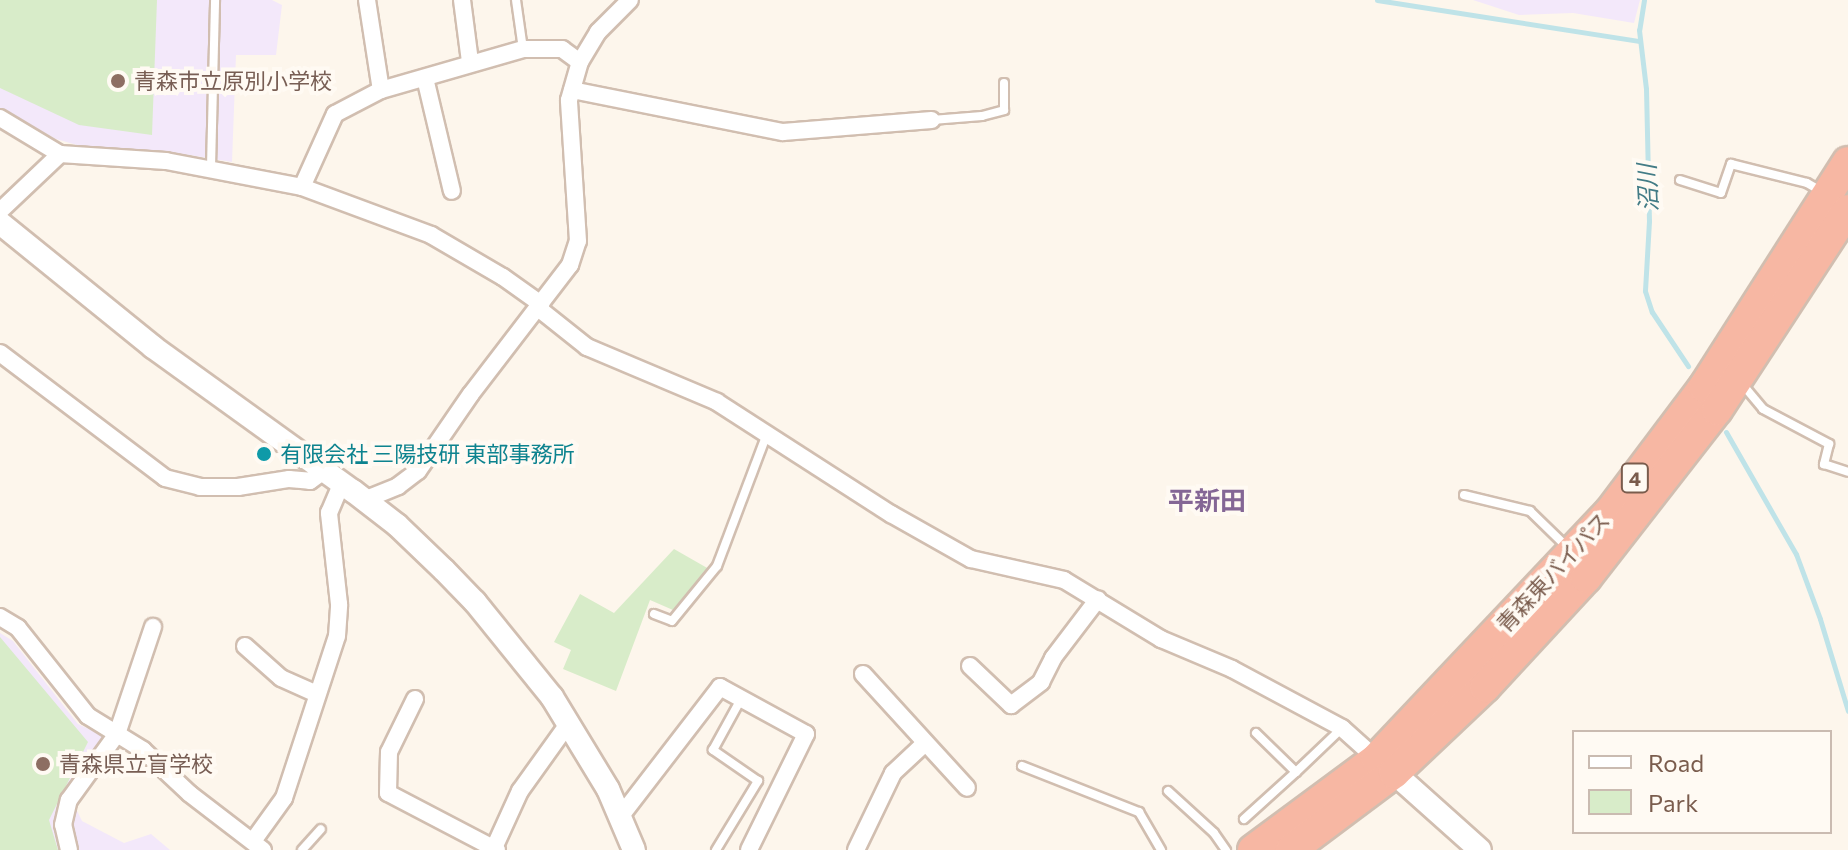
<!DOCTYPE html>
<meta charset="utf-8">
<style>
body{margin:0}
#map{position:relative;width:1848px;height:850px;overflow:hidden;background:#fdf6ec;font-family:Commissioner,"Noto Sans JP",sans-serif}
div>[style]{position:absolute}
.education>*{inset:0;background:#f3e8fa}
.green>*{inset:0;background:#d8ecc9}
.stream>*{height:5px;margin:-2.5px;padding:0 2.5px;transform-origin:2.5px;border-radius:2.5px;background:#bfe3e8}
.roads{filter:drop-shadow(2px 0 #d1beb0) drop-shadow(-2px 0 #d1beb0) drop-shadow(0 2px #d1beb0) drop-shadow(0 -2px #d1beb0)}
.lane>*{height:8px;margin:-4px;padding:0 4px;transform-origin:4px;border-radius:4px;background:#fff}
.street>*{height:16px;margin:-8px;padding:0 8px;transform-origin:8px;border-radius:8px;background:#fff}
.secondary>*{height:22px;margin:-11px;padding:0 11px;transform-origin:11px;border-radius:11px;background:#fff}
.highway>*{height:30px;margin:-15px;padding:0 15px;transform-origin:15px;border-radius:15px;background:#f7b7a3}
.dots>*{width:22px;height:22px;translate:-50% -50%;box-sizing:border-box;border:4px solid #fffaf3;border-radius:50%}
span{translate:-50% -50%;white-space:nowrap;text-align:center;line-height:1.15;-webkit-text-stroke:8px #fffaf3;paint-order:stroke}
.shield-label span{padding:2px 6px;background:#fffaf3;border:2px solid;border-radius:6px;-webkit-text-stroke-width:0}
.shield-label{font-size:20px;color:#7a5c4d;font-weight:700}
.education-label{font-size:22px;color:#785e54}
.left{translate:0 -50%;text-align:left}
.culture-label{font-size:22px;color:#0d838f}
.street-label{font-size:22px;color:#7a5c4d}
.water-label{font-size:24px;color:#437c86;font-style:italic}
.quarter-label{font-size:26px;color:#846695;font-weight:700}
.legend{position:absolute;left:1572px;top:730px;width:260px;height:104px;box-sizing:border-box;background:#fffaf3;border:2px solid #cabbb1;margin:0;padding:10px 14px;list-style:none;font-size:24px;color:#7a5c4d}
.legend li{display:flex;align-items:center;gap:16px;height:40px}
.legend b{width:40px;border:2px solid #cabbb1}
</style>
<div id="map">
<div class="education">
<i style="clip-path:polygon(0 0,272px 0,282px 5px,276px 55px,236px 55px,232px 162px,189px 155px,84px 147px,56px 139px,0 108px)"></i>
<i style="clip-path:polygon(1473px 0,1640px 0,1634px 23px,1573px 13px,1519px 15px)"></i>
<i style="clip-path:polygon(0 633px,13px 641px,78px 724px,106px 737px,68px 792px,82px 821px,124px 843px,151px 834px,170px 850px,0 850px)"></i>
</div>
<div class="green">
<i style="clip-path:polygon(0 0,157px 0,152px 135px,79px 125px,0 88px)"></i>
<i style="clip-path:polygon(674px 549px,709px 569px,673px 610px,650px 600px,616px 691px,563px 669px,571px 650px,554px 642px,580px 594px,614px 613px)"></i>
<i style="clip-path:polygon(0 637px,88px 742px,49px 820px,58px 850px,0 850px)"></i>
</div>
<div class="stream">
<i style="left:1377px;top:0;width:266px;rotate:8.9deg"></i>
<i style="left:1644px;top:0;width:30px;rotate:99deg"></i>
<i style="left:1639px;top:30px;width:59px;rotate:83.2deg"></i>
<i style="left:1646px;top:89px;width:132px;rotate:88.7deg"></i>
<i style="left:1649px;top:221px;width:70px;rotate:93.3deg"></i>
<i style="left:1645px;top:291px;width:22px;rotate:72deg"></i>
<i style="left:1652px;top:312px;width:65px;rotate:56.3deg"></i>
<i style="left:1726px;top:432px;width:141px;rotate:60.2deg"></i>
<i style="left:1796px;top:554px;width:69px;rotate:69.7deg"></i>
<i style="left:1820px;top:619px;width:96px;rotate:73.1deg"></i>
</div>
<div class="roads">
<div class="lane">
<i style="left:516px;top:0;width:49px;rotate:81.9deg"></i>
<i style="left:932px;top:120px;width:50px;rotate:-4.6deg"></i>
<i style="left:982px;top:116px;width:23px;rotate:-15deg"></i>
<i style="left:1004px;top:110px;width:27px;rotate:-90deg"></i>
<i style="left:211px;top:167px;width:167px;rotate:-88.6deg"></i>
<i style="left:1680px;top:180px;width:43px;rotate:17.6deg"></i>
<i style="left:1721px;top:193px;width:31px;rotate:-71deg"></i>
<i style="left:1731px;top:164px;width:78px;rotate:14deg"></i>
<i style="left:1807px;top:183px;width:16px;rotate:30deg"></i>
<i style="left:1743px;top:385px;width:31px;rotate:50deg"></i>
<i style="left:1763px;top:409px;width:75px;rotate:27.9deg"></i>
<i style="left:1829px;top:444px;width:21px;rotate:104deg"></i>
<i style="left:1824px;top:464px;width:25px;rotate:18deg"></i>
<i style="left:1464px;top:495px;width:68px;rotate:13.6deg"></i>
<i style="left:1530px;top:511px;width:54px;rotate:44.3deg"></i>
<i style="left:654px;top:614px;width:19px;rotate:21deg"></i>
<i style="left:672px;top:621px;width:71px;rotate:-50.7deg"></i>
<i style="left:717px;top:566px;width:141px;rotate:-69.3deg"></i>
<i style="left:1256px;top:733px;width:56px;rotate:44.3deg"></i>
<i style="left:1296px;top:772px;width:64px;rotate:-43.7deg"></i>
<i style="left:1022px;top:766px;width:126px;rotate:21.5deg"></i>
<i style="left:1139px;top:812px;width:44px;rotate:59.9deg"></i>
<i style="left:1168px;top:791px;width:62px;rotate:42.4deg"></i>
<i style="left:1214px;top:833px;width:21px;rotate:55deg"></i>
<i style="left:1244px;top:819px;width:70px;rotate:-42.1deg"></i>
<i style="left:302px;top:850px;width:28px;rotate:-48deg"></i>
<i style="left:716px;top:850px;width:81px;rotate:-58.7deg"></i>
<i style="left:758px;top:781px;width:55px;rotate:-145.4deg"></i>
<i style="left:713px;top:750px;width:58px;rotate:-61.2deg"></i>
</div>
<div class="street">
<i style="left:367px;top:0;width:91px;rotate:81.2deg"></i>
<i style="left:462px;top:0;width:63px;rotate:82.6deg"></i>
<i style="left:425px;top:78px;width:116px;rotate:76.6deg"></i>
<i style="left:572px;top:90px;width:215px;rotate:11.3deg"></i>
<i style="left:783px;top:132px;width:149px;rotate:-4.6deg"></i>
<i style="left:0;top:118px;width:70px;rotate:31deg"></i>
<i style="left:60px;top:154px;width:106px;rotate:3.8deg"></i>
<i style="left:166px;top:161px;width:138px;rotate:10.8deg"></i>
<i style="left:302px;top:187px;width:138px;rotate:20.4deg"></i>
<i style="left:431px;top:235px;width:83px;rotate:30.3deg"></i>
<i style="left:503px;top:277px;width:47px;rotate:35.4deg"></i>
<i style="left:302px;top:187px;width:80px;rotate:-65.7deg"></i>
<i style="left:335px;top:114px;width:52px;rotate:-27.6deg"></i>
<i style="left:381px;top:90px;width:148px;rotate:-16.1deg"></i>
<i style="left:523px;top:49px;width:39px"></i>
<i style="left:562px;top:49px;width:22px;rotate:36deg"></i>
<i style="left:0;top:211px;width:83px;rotate:-43.5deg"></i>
<i style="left:538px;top:308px;width:63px;rotate:38.5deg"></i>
<i style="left:587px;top:347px;width:141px;rotate:22.9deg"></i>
<i style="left:717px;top:402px;width:207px;rotate:32.8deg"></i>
<i style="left:891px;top:514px;width:92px;rotate:29.4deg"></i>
<i style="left:971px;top:559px;width:95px;rotate:12.7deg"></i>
<i style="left:1064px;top:580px;width:114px;rotate:31.3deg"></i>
<i style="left:1161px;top:639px;width:77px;rotate:22.9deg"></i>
<i style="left:1232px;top:669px;width:125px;rotate:28.2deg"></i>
<i style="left:1342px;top:728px;width:52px;rotate:41.9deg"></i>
<i style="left:0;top:353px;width:207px;rotate:37.1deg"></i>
<i style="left:165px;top:478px;width:36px;rotate:14deg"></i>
<i style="left:200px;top:487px;width:38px"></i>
<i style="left:238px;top:487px;width:52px;rotate:-8.9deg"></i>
<i style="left:289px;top:479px;width:21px;rotate:5deg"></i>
<i style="left:310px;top:481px;width:19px;rotate:-36deg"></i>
<i style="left:364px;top:500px;width:37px;rotate:-22deg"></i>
<i style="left:398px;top:486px;width:25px;rotate:-37deg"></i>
<i style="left:418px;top:471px;width:93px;rotate:-55.5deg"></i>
<i style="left:471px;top:394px;width:163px;rotate:-52.5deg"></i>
<i style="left:570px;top:265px;width:25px;rotate:-72deg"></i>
<i style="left:578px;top:241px;width:141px;rotate:-93.7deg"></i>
<i style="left:569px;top:100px;width:40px;rotate:-74deg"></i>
<i style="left:580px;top:62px;width:35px;rotate:-59deg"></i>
<i style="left:598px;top:32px;width:45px;rotate:-45deg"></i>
<i style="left:0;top:617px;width:21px;rotate:31deg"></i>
<i style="left:18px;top:628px;width:112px;rotate:51.5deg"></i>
<i style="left:88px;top:716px;width:65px;rotate:31.7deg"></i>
<i style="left:143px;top:750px;width:64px;rotate:43.1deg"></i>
<i style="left:190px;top:794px;width:92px;rotate:37.5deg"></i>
<i style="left:245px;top:646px;width:48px;rotate:41.6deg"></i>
<i style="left:281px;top:678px;width:39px;rotate:24deg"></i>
<i style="left:970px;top:666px;width:57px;rotate:43.6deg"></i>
<i style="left:1011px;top:705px;width:38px;rotate:-37deg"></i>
<i style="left:1041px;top:682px;width:27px;rotate:-63deg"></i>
<i style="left:1053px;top:658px;width:74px;rotate:-52.7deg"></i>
<i style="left:863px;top:674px;width:154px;rotate:47.6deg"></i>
<i style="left:415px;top:699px;width:59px;rotate:116.1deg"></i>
<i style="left:389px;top:752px;width:41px;rotate:91.4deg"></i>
<i style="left:388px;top:793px;width:123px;rotate:27.6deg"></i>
<i style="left:620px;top:817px;width:164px;rotate:-52.4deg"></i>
<i style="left:720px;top:687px;width:98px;rotate:28.7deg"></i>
<i style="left:806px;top:734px;width:129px;rotate:116.2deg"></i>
<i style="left:253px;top:841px;width:53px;rotate:-54.2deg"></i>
<i style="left:284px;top:798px;width:170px;rotate:-71.9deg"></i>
<i style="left:337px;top:636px;width:32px;rotate:-86deg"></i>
<i style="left:339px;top:604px;width:92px;rotate:-96.3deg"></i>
<i style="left:329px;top:513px;width:33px;rotate:-67deg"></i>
<i style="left:494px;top:848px;width:63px;rotate:-65.5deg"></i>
<i style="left:520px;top:791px;width:82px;rotate:-54.4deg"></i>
<i style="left:69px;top:850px;width:26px;rotate:-103deg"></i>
<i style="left:63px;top:825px;width:26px;rotate:-77deg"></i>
<i style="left:69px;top:800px;width:82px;rotate:-54deg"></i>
<i style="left:117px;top:734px;width:113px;rotate:-71.4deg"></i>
<i style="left:856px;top:850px;width:85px;rotate:-64.3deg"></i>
<i style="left:893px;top:773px;width:42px;rotate:-43.1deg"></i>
</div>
<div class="secondary">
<i style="left:0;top:223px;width:197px;rotate:39deg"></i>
<i style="left:153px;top:347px;width:246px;rotate:35.8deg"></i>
<i style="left:353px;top:491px;width:56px;rotate:37.7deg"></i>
<i style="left:397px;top:525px;width:65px;rotate:43.8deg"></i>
<i style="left:444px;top:570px;width:45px;rotate:45.9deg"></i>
<i style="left:475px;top:602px;width:122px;rotate:51deg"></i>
<i style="left:552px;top:697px;width:108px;rotate:58.7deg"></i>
<i style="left:608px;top:789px;width:66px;rotate:66.9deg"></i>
<i style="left:1394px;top:773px;width:115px;rotate:41.8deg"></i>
</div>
<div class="highway">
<i style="left:1253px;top:850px;width:153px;rotate:-36.5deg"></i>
<i style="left:1376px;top:759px;width:339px;rotate:-46.6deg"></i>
<i style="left:1609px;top:513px;width:158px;rotate:-53deg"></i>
<i style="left:1704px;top:387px;width:267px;rotate:-57.4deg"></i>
<i style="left:1291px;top:850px;width:129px;rotate:-36.8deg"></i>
<i style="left:1394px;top:773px;width:125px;rotate:-43.4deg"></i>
<i style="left:1485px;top:687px;width:149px;rotate:-47.2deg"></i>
<i style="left:1586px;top:578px;width:213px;rotate:-52.1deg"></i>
<i style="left:1717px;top:410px;width:239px;rotate:-56.8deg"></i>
</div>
</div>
<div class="dots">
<i style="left:118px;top:81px;background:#8d6e63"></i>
<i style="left:264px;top:454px;background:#0f9aa8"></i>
<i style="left:43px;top:764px;background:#8d6e63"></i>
</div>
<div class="shield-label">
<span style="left:1635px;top:478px">4</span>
</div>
<div class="education-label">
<span class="left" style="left:134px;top:81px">青森市立原別小学校</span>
<span class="left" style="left:59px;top:764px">青森県立盲学校</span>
</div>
<div class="culture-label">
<span class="left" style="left:280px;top:454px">有限会社 三陽技研 東部事務所</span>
</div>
<div class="street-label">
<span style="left:1553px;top:572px;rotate:-47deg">青森東バイパス</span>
</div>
<div class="water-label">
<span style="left:1647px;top:188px;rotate:-93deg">沼川</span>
</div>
<div class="quarter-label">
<span style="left:1207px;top:500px">平新田</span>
</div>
<ul class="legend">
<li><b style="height:10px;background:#fff"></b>Road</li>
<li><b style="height:22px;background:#d8ecc9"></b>Park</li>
</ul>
</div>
